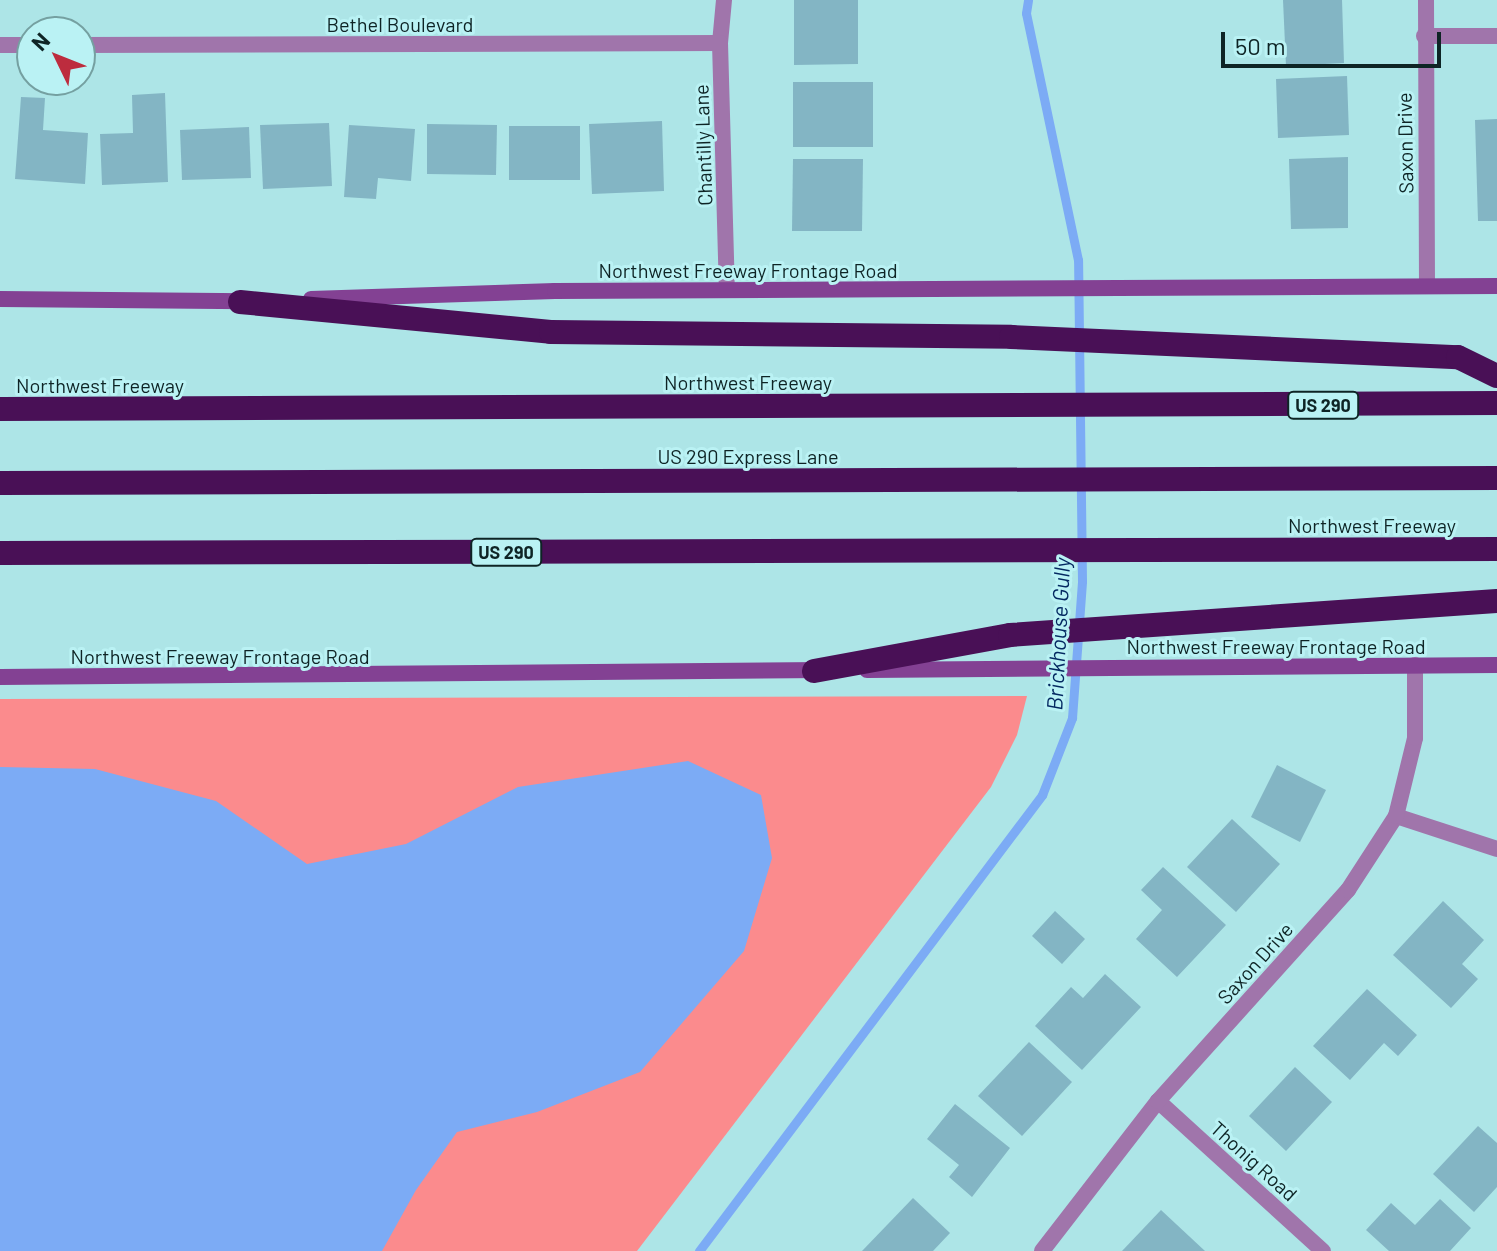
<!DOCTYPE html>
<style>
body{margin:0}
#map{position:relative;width:1497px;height:1251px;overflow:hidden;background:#ade5e7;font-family:Barlow,sans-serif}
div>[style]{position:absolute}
.green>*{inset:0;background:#fb8b8d}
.water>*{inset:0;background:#7cabf5}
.stream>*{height:9px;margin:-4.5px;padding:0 4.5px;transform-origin:4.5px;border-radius:4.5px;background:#7cabf5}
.building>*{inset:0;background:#83b5c4}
.minor>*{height:16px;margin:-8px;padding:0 8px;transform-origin:8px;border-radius:8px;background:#a075ab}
.secondary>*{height:16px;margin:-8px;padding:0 8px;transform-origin:8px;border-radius:8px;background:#834193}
.motorway>*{height:24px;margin:-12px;padding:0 12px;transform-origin:12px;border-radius:12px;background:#491056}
span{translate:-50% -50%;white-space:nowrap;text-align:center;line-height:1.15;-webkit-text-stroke:6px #baf2f4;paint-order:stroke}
.shield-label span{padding:2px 6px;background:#baf2f4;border:2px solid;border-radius:6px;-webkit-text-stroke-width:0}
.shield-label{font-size:18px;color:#0e2425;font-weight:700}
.street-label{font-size:20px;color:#0e2425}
.water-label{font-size:22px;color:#042961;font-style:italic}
.north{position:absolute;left:16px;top:16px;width:80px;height:80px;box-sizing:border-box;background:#baf2f4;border:2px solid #75a0a1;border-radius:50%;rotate:313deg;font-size:22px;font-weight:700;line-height:32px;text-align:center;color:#0e2425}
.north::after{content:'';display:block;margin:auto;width:28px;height:36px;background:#bd2c3e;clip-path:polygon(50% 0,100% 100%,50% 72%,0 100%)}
.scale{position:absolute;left:1221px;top:32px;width:220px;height:36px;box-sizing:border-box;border:4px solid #0e2425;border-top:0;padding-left:10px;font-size:24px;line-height:28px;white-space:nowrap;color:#0e2425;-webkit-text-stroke:6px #baf2f4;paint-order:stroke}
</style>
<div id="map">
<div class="green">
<i style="clip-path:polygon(1027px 696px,1017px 735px,991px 787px,637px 1251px,0 1251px,0 699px)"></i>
</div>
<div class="water">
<i style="clip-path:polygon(688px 761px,761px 795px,772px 858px,744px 951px,640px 1072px,537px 1112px,457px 1132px,416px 1190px,382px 1251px,0 1251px,0 767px,95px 769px,216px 801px,307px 864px,406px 844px,518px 787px)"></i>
</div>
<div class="stream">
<i style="left:699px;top:1251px;width:571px;rotate:-53.05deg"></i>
<i style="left:1042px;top:795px;width:83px;rotate:-68.7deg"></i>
<i style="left:1072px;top:718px;width:137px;rotate:-85.8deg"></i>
<i style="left:1082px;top:581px;width:321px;rotate:-90.7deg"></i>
<i style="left:1078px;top:260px;width:252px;rotate:-101.9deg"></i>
<i style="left:1026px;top:13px;width:13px;rotate:-81deg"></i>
</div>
<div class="building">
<i style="clip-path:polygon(794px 0,858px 0,858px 64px,794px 65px)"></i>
<i style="clip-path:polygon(1283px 0,1342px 0,1344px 63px,1286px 66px)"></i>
<i style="clip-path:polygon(1347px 76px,1349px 135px,1278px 138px,1276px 79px)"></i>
<i style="clip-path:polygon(793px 82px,873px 82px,873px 147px,793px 147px)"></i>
<i style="clip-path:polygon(165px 93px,168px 182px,102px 185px,100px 134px,133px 133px,132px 95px)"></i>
<i style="clip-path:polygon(21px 97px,45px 98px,43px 130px,88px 133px,85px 184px,15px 179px)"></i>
<i style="clip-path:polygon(1497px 119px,1497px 221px,1478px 221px,1475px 120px)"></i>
<i style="clip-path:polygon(662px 121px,664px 191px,592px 194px,589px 124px)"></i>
<i style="clip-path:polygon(329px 123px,332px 186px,263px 189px,260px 125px)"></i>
<i style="clip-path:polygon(427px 124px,497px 125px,496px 175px,427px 174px)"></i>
<i style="clip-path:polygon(349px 125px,415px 129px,411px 181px,378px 178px,376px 199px,344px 197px)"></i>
<i style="clip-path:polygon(509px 126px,580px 126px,580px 180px,509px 180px)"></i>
<i style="clip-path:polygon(249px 127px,251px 178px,182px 180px,180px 130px)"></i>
<i style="clip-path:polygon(1348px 157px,1348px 228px,1291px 229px,1289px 159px)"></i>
<i style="clip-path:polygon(793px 159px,863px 159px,862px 231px,792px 231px)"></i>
<i style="clip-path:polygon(1277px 765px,1326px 790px,1300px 842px,1251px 817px)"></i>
<i style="clip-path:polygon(1232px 819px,1280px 864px,1236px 912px,1187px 867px)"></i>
<i style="clip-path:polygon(1163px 867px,1226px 925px,1177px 977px,1136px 939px,1162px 910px,1141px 890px)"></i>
<i style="clip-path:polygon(1443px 901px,1484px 940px,1462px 964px,1478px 979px,1451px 1008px,1393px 955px)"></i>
<i style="clip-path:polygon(1055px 911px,1085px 939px,1062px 964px,1032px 936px)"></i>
<i style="clip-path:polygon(1105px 974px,1141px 1007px,1082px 1070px,1035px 1026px,1071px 987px,1083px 998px)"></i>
<i style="clip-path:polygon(1367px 989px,1417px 1035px,1398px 1056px,1384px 1043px,1350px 1080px,1313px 1046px)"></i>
<i style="clip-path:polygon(1029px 1042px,1072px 1082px,1022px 1136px,978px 1096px)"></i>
<i style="clip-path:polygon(1295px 1067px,1332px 1102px,1286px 1151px,1249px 1116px)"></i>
<i style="clip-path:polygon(955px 1104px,1010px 1148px,972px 1197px,949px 1177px,959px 1165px,927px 1139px)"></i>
<i style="clip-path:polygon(1478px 1126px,1497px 1143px,1497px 1187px,1474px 1212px,1433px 1174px)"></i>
<i style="clip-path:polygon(913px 1198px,950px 1233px,933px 1251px,862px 1251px)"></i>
<i style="clip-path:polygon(1440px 1199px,1471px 1228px,1450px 1251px,1389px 1251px,1366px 1230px,1391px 1203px,1415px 1225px)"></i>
<i style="clip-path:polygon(1161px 1210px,1205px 1251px,1122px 1251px)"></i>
</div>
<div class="minor">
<i style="left:724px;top:0;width:43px;rotate:95.3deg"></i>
<i style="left:720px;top:43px;width:247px;rotate:88.4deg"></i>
<i style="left:1426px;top:0;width:286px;rotate:89.8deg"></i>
<i style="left:1424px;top:36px;width:73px"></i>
<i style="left:0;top:45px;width:32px"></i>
<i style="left:80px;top:45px;width:640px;rotate:-0.18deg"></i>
<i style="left:1396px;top:816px;width:106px;rotate:18.1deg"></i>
<i style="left:1158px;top:1101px;width:223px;rotate:42.3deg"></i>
<i style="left:1042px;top:1251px;width:190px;rotate:-52.3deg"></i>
<i style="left:1158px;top:1101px;width:284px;rotate:-48deg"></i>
<i style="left:1348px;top:890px;width:88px;rotate:-57deg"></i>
<i style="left:1396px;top:816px;width:80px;rotate:-76.3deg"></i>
<i style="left:1415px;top:738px;width:73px;rotate:-90deg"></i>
</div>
<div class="secondary">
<i style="left:0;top:299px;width:248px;rotate:0.5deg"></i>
<i style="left:311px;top:299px;width:244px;rotate:-1.9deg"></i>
<i style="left:555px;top:291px;width:942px;rotate:-0.3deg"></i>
<i style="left:867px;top:670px;width:630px;rotate:-0.45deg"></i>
<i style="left:0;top:677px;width:823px;rotate:-0.49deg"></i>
</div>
<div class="motorway">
<i style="left:240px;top:302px;width:312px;rotate:5.5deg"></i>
<i style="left:551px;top:332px;width:460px;rotate:0.6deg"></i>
<i style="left:1011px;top:337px;width:447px;rotate:2.6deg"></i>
<i style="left:1458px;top:357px;width:43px;rotate:26deg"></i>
<i style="left:0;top:409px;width:1497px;rotate:-0.23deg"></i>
<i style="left:0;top:483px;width:1497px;rotate:-0.19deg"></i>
<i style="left:0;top:553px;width:1497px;rotate:-0.15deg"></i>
<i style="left:814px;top:671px;width:199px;rotate:-10.4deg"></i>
<i style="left:1010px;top:635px;width:488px;rotate:-4deg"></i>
</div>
<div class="shield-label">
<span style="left:1323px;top:405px">US 290</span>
<span style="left:506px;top:552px">US 290</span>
</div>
<div class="street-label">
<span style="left:400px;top:24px">Bethel Boulevard</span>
<span style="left:1405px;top:143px;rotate:-91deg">Saxon Drive</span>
<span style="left:703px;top:145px;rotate:-92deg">Chantilly Lane</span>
<span style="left:748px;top:270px">Northwest Freeway Frontage Road</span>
<span style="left:748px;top:382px">Northwest Freeway</span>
<span style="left:100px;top:385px">Northwest Freeway</span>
<span style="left:748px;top:456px">US 290 Express Lane</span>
<span style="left:1372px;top:525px">Northwest Freeway</span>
<span style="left:1276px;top:646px">Northwest Freeway Frontage Road</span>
<span style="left:220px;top:656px">Northwest Freeway Frontage Road</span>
<span style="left:1255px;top:963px;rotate:-48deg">Saxon Drive</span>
<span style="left:1254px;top:1161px;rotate:42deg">Thonig Road</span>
</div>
<div class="water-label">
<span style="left:1058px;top:634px;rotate:-87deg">Brickhouse Gully</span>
</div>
<div class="north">N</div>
<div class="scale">50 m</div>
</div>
